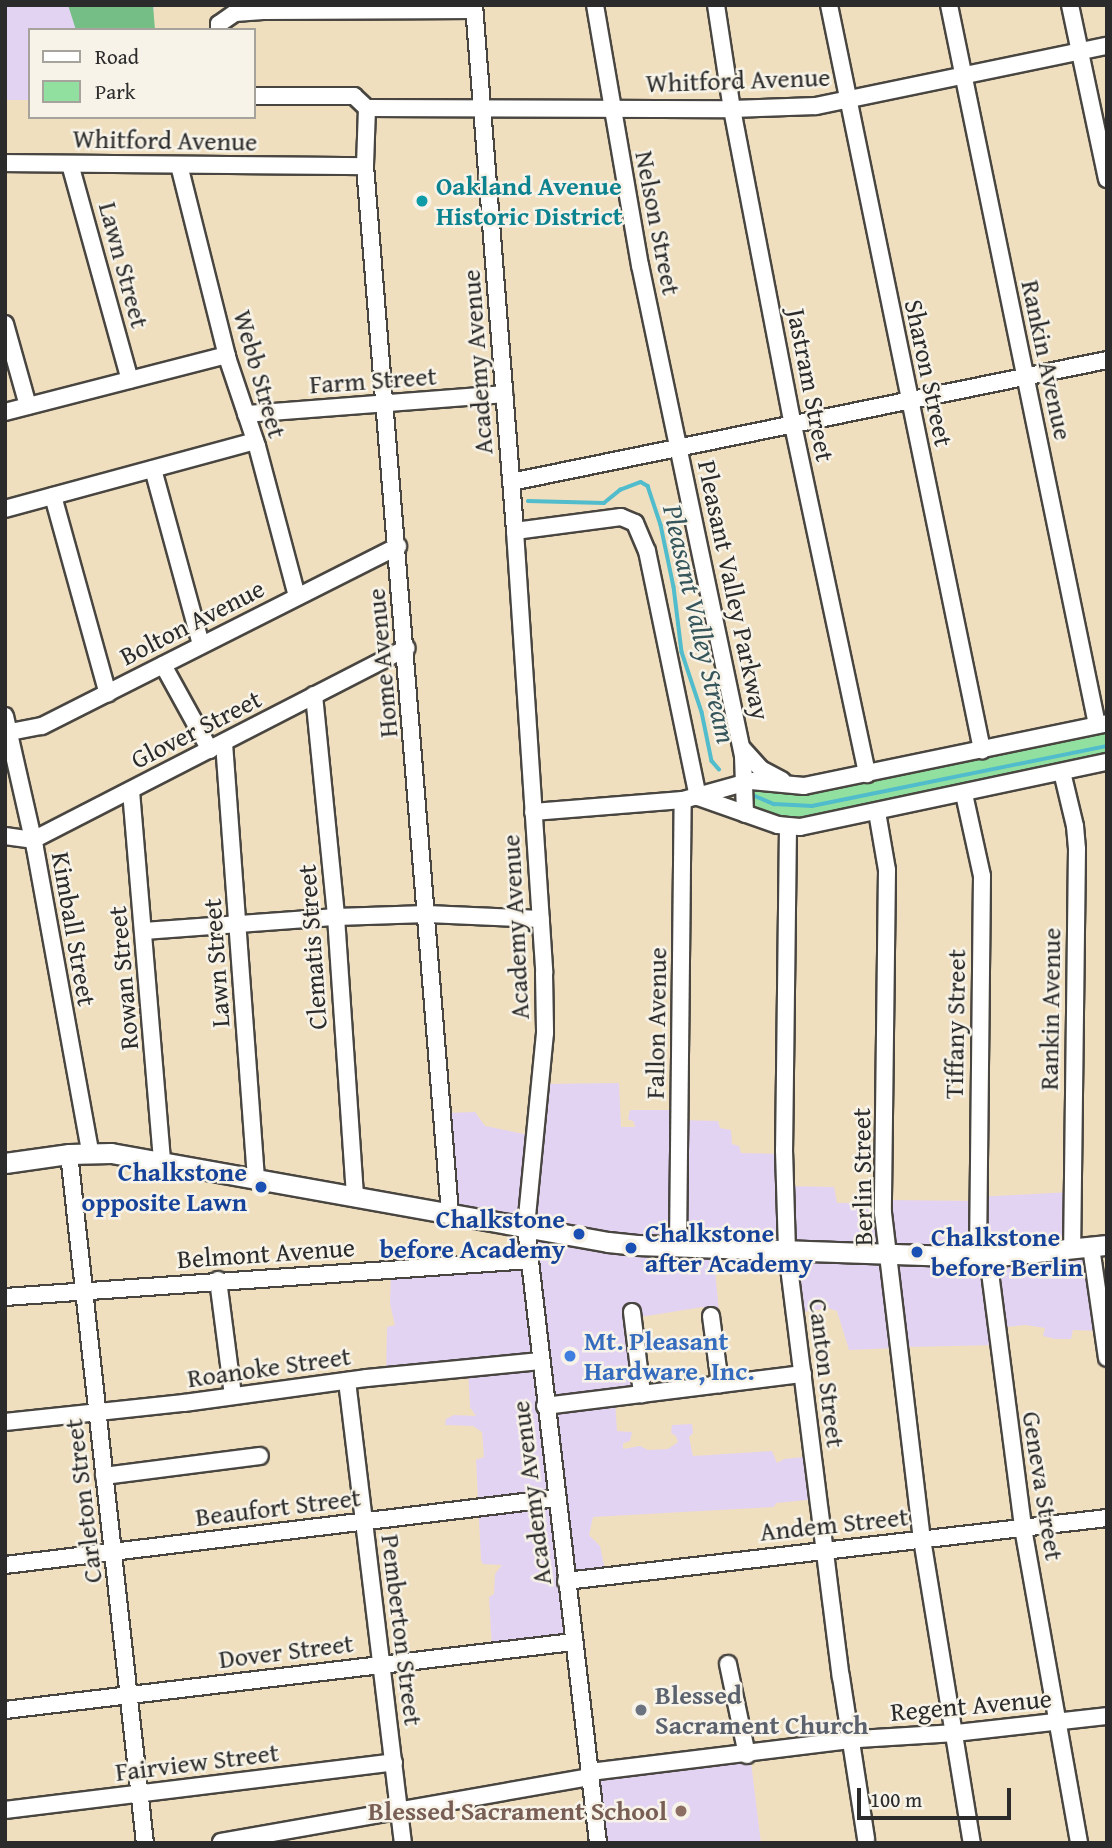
<!DOCTYPE html>
<style>
body{margin:0}
#map{position:relative;width:1112px;height:1848px;overflow:hidden;background:#f0dfbf;font-family:"Gentium Book Plus",serif}
div>[style]{position:absolute}
.built>*{inset:0;background:#e3d3f2}
.green>*{inset:0;background:#92e09f}
.forest>*{inset:0;background:#75be86}
.stream>*{height:3.5px;margin:-1.75px;padding:0 1.75px;transform-origin:1.75px;border-radius:1.75px;background:#50bccc}
.roads{filter:drop-shadow(2px 0 #494641) drop-shadow(-2px 0 #494641) drop-shadow(0 2px #494641) drop-shadow(0 -2px #494641)}
.minor>*{height:16px;margin:-8px;padding:0 8px;transform-origin:8px;border-radius:8px;background:#fff}
.major>*{height:19px;margin:-9.5px;padding:0 9.5px;transform-origin:9.5px;border-radius:9.5px;background:#fff}
.dots>*{width:19px;height:19px;translate:-50% -50%;box-sizing:border-box;border:4px solid #f7f3e8;border-radius:50%}
span{translate:-50% -50%;white-space:nowrap;text-align:center;line-height:1.15;-webkit-text-stroke:5px #f7f3e8;paint-order:stroke}
.street-label{font-size:26px;color:#2b2b2b}
.culture-label{font-size:26px;color:#0d838f;font-weight:700}
.left{translate:0 -50%;text-align:left}
.transit-label{font-size:26px;color:#164399;font-weight:700}
.right{translate:-100% -50%;text-align:right}
.shop-label{font-size:26px;color:#366cbe;font-weight:700}
.worship-label{font-size:26px;color:#5b616d;font-weight:700}
.education-label{font-size:26px;color:#785e54;font-weight:700}
.water-label{font-size:28px;color:#36565b;font-style:italic}
.frame{position:absolute;inset:0;border:7px solid #2b2b2b;pointer-events:none}
.legend{position:absolute;left:28px;top:28px;width:228px;height:91px;box-sizing:border-box;background:#f7f3e8;border:2px solid #a5a39c;margin:0;padding:9px 12px;list-style:none;font-size:21px;color:#2b2b2b}
.legend li{display:flex;align-items:center;gap:14px;height:35px}
.legend b{width:35px;border:2px solid #a5a39c}
.scale{position:absolute;left:857px;top:1788px;width:154px;height:32px;box-sizing:border-box;border:4px solid #2b2b2b;border-top:0;padding-left:9px;font-size:21px;line-height:24px;white-space:nowrap;color:#2b2b2b;-webkit-text-stroke:5px #f7f3e8;paint-order:stroke}
</style>
<div id="map">
<div class="built">
<i style="clip-path:polygon(5px 5px,155px 5px,149px 30px,30px 30px,30px 100px,5px 100px)"></i>
<i style="clip-path:polygon(619px 1083px,621px 1127px,635px 1127px,634px 1122px,628px 1119px,630px 1110px,679px 1110px,681px 1120px,718px 1121px,720px 1128px,731px 1130px,732px 1144px,739px 1146px,741px 1153px,785px 1154px,786px 1186px,834px 1187px,837px 1203px,882px 1202px,886px 1200px,978px 1201px,979px 1197px,1070px 1192px,1073px 1248px,1091px 1250px,1102px 1331px,1073px 1330px,1071px 1339px,1055px 1339px,1043px 1336px,1045px 1328px,1025px 1325px,998px 1328px,998px 1345px,908px 1347px,898px 1343px,897px 1348px,849px 1350px,837px 1311px,828px 1308px,797px 1313px,788px 1254px,720px 1252px,715px 1270px,719px 1311px,713px 1316px,703px 1307px,634px 1318px,642px 1392px,615px 1399px,617px 1431px,632px 1432px,630px 1441px,623px 1443px,623px 1449px,640px 1446px,648px 1450px,668px 1449px,678px 1442px,676px 1436px,671px 1433px,672px 1425px,692px 1424px,693px 1433px,689px 1437px,693px 1456px,772px 1451px,777px 1463px,784px 1459px,812px 1456px,817px 1499px,776px 1503px,774px 1507px,593px 1517px,589px 1535px,600px 1546px,606px 1574px,569px 1579px,574px 1640px,492px 1649px,489px 1597px,494px 1594px,495px 1574px,502px 1565px,483px 1564px,481px 1560px,476px 1460px,484px 1457px,482px 1432px,473px 1426px,445px 1425px,446px 1419px,454px 1415px,476px 1416px,470px 1407px,468px 1368px,386px 1374px,387px 1327px,395px 1325px,390px 1304px,391px 1269px,523px 1260px,526px 1229px,453px 1215px,444px 1113px,475px 1112px,485px 1126px,534px 1136px,541px 1084px)"></i>
<i style="clip-path:polygon(751px 1762px,761px 1843px,608px 1843px,600px 1779px)"></i>
</div>
<div class="green">
<i style="clip-path:polygon(1107px 722px,1107px 761px,788px 827px,745px 814px,744px 782px,789px 790px)"></i>
</div>
<div class="forest">
<i style="clip-path:polygon(68px 5px,153px 5px,155px 30px,76px 30px)"></i>
</div>
<div class="stream">
<i style="left:528px;top:501px;width:76px;rotate:1.5deg"></i>
<i style="left:604px;top:503px;width:21px;rotate:-39deg"></i>
<i style="left:620px;top:490px;width:22px;rotate:-21deg"></i>
<i style="left:641px;top:482px;width:8px;rotate:30deg"></i>
<i style="left:648px;top:486px;width:41px;rotate:71.6deg"></i>
<i style="left:661px;top:525px;width:63px;rotate:78.2deg"></i>
<i style="left:674px;top:587px;width:65px;rotate:83deg"></i>
<i style="left:682px;top:652px;width:63px;rotate:71.6deg"></i>
<i style="left:702px;top:712px;width:50px;rotate:78.5deg"></i>
<i style="left:712px;top:761px;width:11px;rotate:49deg"></i>
<i style="left:755px;top:796px;width:21px;rotate:23deg"></i>
<i style="left:774px;top:804px;width:38px;rotate:3deg"></i>
<i style="left:812px;top:806px;width:301px;rotate:-11.5deg"></i>
</div>
<div class="roads">
<div class="minor">
<i style="left:474px;top:5px;width:528px;rotate:85.54deg"></i>
<i style="left:515px;top:531px;width:443px;rotate:86.2deg"></i>
<i style="left:544px;top:973px;width:60px;rotate:89deg"></i>
<i style="left:545px;top:1033px;width:195px;rotate:95.6deg"></i>
<i style="left:526px;top:1227px;width:620px;rotate:83.33deg"></i>
<i style="left:595px;top:5px;width:264px;rotate:80.2deg"></i>
<i style="left:640px;top:265px;width:502px;rotate:78.15deg"></i>
<i style="left:743px;top:756px;width:58px;rotate:88deg"></i>
<i style="left:716px;top:5px;width:105px;rotate:81.3deg"></i>
<i style="left:732px;top:109px;width:322px;rotate:79.1deg"></i>
<i style="left:793px;top:425px;width:357px;rotate:78deg"></i>
<i style="left:829px;top:5px;width:761px;rotate:78.39deg"></i>
<i style="left:949px;top:5px;width:735px;rotate:78.38deg"></i>
<i style="left:1070px;top:5px;width:178px;rotate:78deg"></i>
<i style="left:219px;top:30px;width:6px;rotate:-90deg"></i>
<i style="left:219px;top:24px;width:19px;rotate:-35deg"></i>
<i style="left:235px;top:13px;width:28px;rotate:-4deg"></i>
<i style="left:263px;top:11px;width:211px;rotate:-0.3deg"></i>
<i style="left:254px;top:96px;width:100px"></i>
<i style="left:354px;top:96px;width:18px;rotate:43deg"></i>
<i style="left:367px;top:108px;width:58px;rotate:92deg"></i>
<i style="left:365px;top:166px;width:1051px;rotate:85.36deg"></i>
<i style="left:367px;top:108px;width:365px;rotate:0.2deg"></i>
<i style="left:732px;top:109px;width:84px;rotate:-2deg"></i>
<i style="left:816px;top:106px;width:297px;rotate:-11.7deg"></i>
<i style="left:5px;top:163px;width:360px;rotate:0.5deg"></i>
<i style="left:70px;top:164px;width:224px;rotate:74.5deg"></i>
<i style="left:179px;top:165px;width:201px;rotate:75.9deg"></i>
<i style="left:228px;top:360px;width:91px;rotate:71.4deg"></i>
<i style="left:257px;top:446px;width:155px;rotate:75.1deg"></i>
<i style="left:5px;top:324px;width:85px;rotate:74.3deg"></i>
<i style="left:5px;top:412px;width:229px;rotate:-14.4deg"></i>
<i style="left:246px;top:414px;width:259px;rotate:-4.4deg"></i>
<i style="left:153px;top:469px;width:182px;rotate:74.7deg"></i>
<i style="left:511px;top:482px;width:608px;rotate:-11.57deg"></i>
<i style="left:53px;top:496px;width:205px;rotate:74.5deg"></i>
<i style="left:5px;top:509px;width:259px;rotate:-15.2deg"></i>
<i style="left:515px;top:531px;width:107px;rotate:-7.5deg"></i>
<i style="left:621px;top:517px;width:15px;rotate:23deg"></i>
<i style="left:635px;top:523px;width:30px;rotate:67deg"></i>
<i style="left:647px;top:551px;width:251px;rotate:78.3deg"></i>
<i style="left:163px;top:665px;width:97px;rotate:61.1deg"></i>
<i style="left:314px;top:695px;width:223px;rotate:84.3deg"></i>
<i style="left:336px;top:917px;width:281px;rotate:86.1deg"></i>
<i style="left:5px;top:716px;width:135px;rotate:77.2deg"></i>
<i style="left:35px;top:848px;width:309px;rotate:79.7deg"></i>
<i style="left:5px;top:733px;width:38px;rotate:-11deg"></i>
<i style="left:42px;top:726px;width:399px;rotate:-26.8deg"></i>
<i style="left:224px;top:743px;width:438px;rotate:85.8deg"></i>
<i style="left:743px;top:749px;width:27px;rotate:48deg"></i>
<i style="left:761px;top:769px;width:24px;rotate:28deg"></i>
<i style="left:1062px;top:772px;width:56px;rotate:76.5deg"></i>
<i style="left:1075px;top:826px;width:23px;rotate:85deg"></i>
<i style="left:1077px;top:849px;width:400px;rotate:90.7deg"></i>
<i style="left:131px;top:791px;width:371px;rotate:85.2deg"></i>
<i style="left:964px;top:794px;width:84px;rotate:77.6deg"></i>
<i style="left:982px;top:876px;width:381px;rotate:90.6deg"></i>
<i style="left:698px;top:797px;width:85px;rotate:19.3deg"></i>
<i style="left:778px;top:825px;width:22px;rotate:5deg"></i>
<i style="left:800px;top:827px;width:314px;rotate:-12deg"></i>
<i style="left:533px;top:812px;width:150px;rotate:-4.6deg"></i>
<i style="left:683px;top:800px;width:71px;rotate:-15.6deg"></i>
<i style="left:751px;top:781px;width:53px;rotate:5.4deg"></i>
<i style="left:804px;top:786px;width:309px;rotate:-11.7deg"></i>
<i style="left:877px;top:812px;width:59px;rotate:80.2deg"></i>
<i style="left:887px;top:870px;width:343px;rotate:90.7deg"></i>
<i style="left:883px;top:1213px;width:328px;rotate:83.2deg"></i>
<i style="left:922px;top:1539px;width:308px;rotate:80.7deg"></i>
<i style="left:788px;top:827px;width:323px;rotate:90.7deg"></i>
<i style="left:784px;top:1150px;width:102px;rotate:88.3deg"></i>
<i style="left:787px;top:1252px;width:428px;rotate:82.8deg"></i>
<i style="left:841px;top:1677px;width:164px;rotate:81.2deg"></i>
<i style="left:5px;top:836px;width:28px;rotate:8deg"></i>
<i style="left:33px;top:840px;width:420px;rotate:-27.2deg"></i>
<i style="left:144px;top:931px;width:193px;rotate:-4.2deg"></i>
<i style="left:336px;top:917px;width:91px;rotate:-1.9deg"></i>
<i style="left:427px;top:914px;width:114px;rotate:2.5deg"></i>
<i style="left:69px;top:1154px;width:693px;rotate:83.71deg"></i>
<i style="left:678px;top:1247px;width:447px;rotate:-89.4deg"></i>
<i style="left:1091px;top:1247px;width:112px;rotate:81.8deg"></i>
<i style="left:988px;top:1257px;width:273px;rotate:82.6deg"></i>
<i style="left:1023px;top:1528px;width:320px;rotate:79.9deg"></i>
<i style="left:218px;top:1280px;width:116px;rotate:82.6deg"></i>
<i style="left:5px;top:1297px;width:526px;rotate:-4.03deg"></i>
<i style="left:632px;top:1312px;width:83px;rotate:83deg"></i>
<i style="left:711px;top:1316px;width:69px;rotate:82.5deg"></i>
<i style="left:347px;top:1381px;width:465px;rotate:83.1deg"></i>
<i style="left:545px;top:1406px;width:260px;rotate:-7.1deg"></i>
<i style="left:5px;top:1422px;width:180px;rotate:-6.1deg"></i>
<i style="left:184px;top:1403px;width:185px;rotate:-7.8deg"></i>
<i style="left:367px;top:1378px;width:174px;rotate:-5.6deg"></i>
<i style="left:104px;top:1476px;width:157px;rotate:-7.3deg"></i>
<i style="left:5px;top:1565px;width:556px;rotate:-6.92deg"></i>
<i style="left:566px;top:1581px;width:545px;rotate:-6.64deg"></i>
<i style="left:728px;top:1664px;width:93px;rotate:78.2deg"></i>
<i style="left:5px;top:1710px;width:572px;rotate:-6.83deg"></i>
<i style="left:590px;top:1772px;width:270px;rotate:-7deg"></i>
<i style="left:858px;top:1739px;width:98px;rotate:-3.5deg"></i>
<i style="left:956px;top:1733px;width:152px;rotate:-6.4deg"></i>
<i style="left:5px;top:1810px;width:392px;rotate:-7deg"></i>
<i style="left:221px;top:1842px;width:375px;rotate:-10deg"></i>
</div>
<div class="major">
<i style="left:5px;top:1163px;width:65px;rotate:-8deg"></i>
<i style="left:69px;top:1154px;width:42px;rotate:-1.4deg"></i>
<i style="left:111px;top:1153px;width:505px;rotate:10.15deg"></i>
<i style="left:608px;top:1242px;width:29px;rotate:6deg"></i>
<i style="left:637px;top:1245px;width:351px;rotate:2deg"></i>
<i style="left:988px;top:1257px;width:120px;rotate:-5.8deg"></i>
</div>
</div>
<div class="dots">
<i style="left:422px;top:201px;background:#0f9aa8"></i>
<i style="left:261px;top:1187px;background:#1a4fb4"></i>
<i style="left:579px;top:1234px;background:#1a4fb4"></i>
<i style="left:631px;top:1248px;background:#1a4fb4"></i>
<i style="left:917px;top:1252px;background:#1a4fb4"></i>
<i style="left:570px;top:1356px;background:#3f7fe0"></i>
<i style="left:641px;top:1710px;background:#6b7280"></i>
<i style="left:681px;top:1811px;background:#8d6e63"></i>
</div>
<div class="street-label">
<span style="left:738px;top:80px;rotate:-2deg">Whitford Avenue</span>
<span style="left:165px;top:140px;rotate:1deg">Whitford Avenue</span>
<span style="left:658px;top:223px;rotate:79deg">Nelson Street</span>
<span style="left:124px;top:265px;rotate:75deg">Lawn Street</span>
<span style="left:1047px;top:360px;rotate:78deg">Rankin Avenue</span>
<span style="left:477px;top:362px;rotate:-94deg">Academy Avenue</span>
<span style="left:929px;top:373px;rotate:78deg">Sharon Street</span>
<span style="left:260px;top:374px;rotate:74deg">Webb Street</span>
<span style="left:373px;top:380px;rotate:-4deg">Farm Street</span>
<span style="left:811px;top:385px;rotate:79deg">Jastram Street</span>
<span style="left:734px;top:590px;rotate:78deg">Pleasant Valley Parkway</span>
<span style="left:192px;top:622px;rotate:-27deg">Bolton Avenue</span>
<span style="left:382px;top:663px;rotate:-95deg">Home Avenue</span>
<span style="left:196px;top:729px;rotate:-27deg">Glover Street</span>
<span style="left:515px;top:927px;rotate:-93deg">Academy Avenue</span>
<span style="left:74px;top:929px;rotate:80deg">Kimball Street</span>
<span style="left:312px;top:947px;rotate:-94deg">Clematis Street</span>
<span style="left:216px;top:963px;rotate:-94deg">Lawn Street</span>
<span style="left:123px;top:978px;rotate:-95deg">Rowan Street</span>
<span style="left:1050px;top:1009px;rotate:-89deg">Rankin Avenue</span>
<span style="left:656px;top:1023px;rotate:-89deg">Fallon Avenue</span>
<span style="left:955px;top:1024px;rotate:-89deg">Tiffany Street</span>
<span style="left:862px;top:1177px;rotate:-91deg">Berlin Street</span>
<span style="left:266px;top:1253px;rotate:-4deg">Belmont Avenue</span>
<span style="left:269px;top:1367px;rotate:-8deg">Roanoke Street</span>
<span style="left:827px;top:1373px;rotate:83deg">Canton Street</span>
<span style="left:1043px;top:1486px;rotate:81deg">Geneva Street</span>
<span style="left:531px;top:1493px;rotate:-97deg">Academy Avenue</span>
<span style="left:83px;top:1501px;rotate:-97deg">Carleton Street</span>
<span style="left:278px;top:1507px;rotate:-7deg">Beaufort Street</span>
<span style="left:834px;top:1524px;rotate:-6deg">Andem Street</span>
<span style="left:402px;top:1630px;rotate:83deg">Pemberton Street</span>
<span style="left:286px;top:1651px;rotate:-7deg">Dover Street</span>
<span style="left:971px;top:1705px;rotate:-5deg">Regent Avenue</span>
<span style="left:197px;top:1762px;rotate:-7deg">Fairview Street</span>
</div>
<div class="culture-label">
<span class="left" style="left:436px;top:201px">Oakland Avenue<br>Historic District</span>
</div>
<div class="transit-label">
<span class="right" style="left:247px;top:1187px">Chalkstone<br>opposite Lawn</span>
<span class="right" style="left:565px;top:1234px">Chalkstone<br>before Academy</span>
<span class="left" style="left:645px;top:1248px">Chalkstone<br>after Academy</span>
<span class="left" style="left:931px;top:1252px">Chalkstone<br>before Berlin</span>
</div>
<div class="shop-label">
<span class="left" style="left:584px;top:1356px">Mt. Pleasant<br>Hardware, Inc.</span>
</div>
<div class="worship-label">
<span class="left" style="left:655px;top:1710px">Blessed<br>Sacrament Church</span>
</div>
<div class="education-label">
<span class="right" style="left:667px;top:1811px">Blessed Sacrament School</span>
</div>
<div class="water-label">
<span style="left:700px;top:624px;rotate:77deg">Pleasant Valley Stream</span>
</div>
<div class="frame"></div>
<ul class="legend">
<li><b style="height:9px;background:#fff"></b>Road</li>
<li><b style="height:19px;background:#92e09f"></b>Park</li>
</ul>
<div class="scale">100 m</div>
</div>
